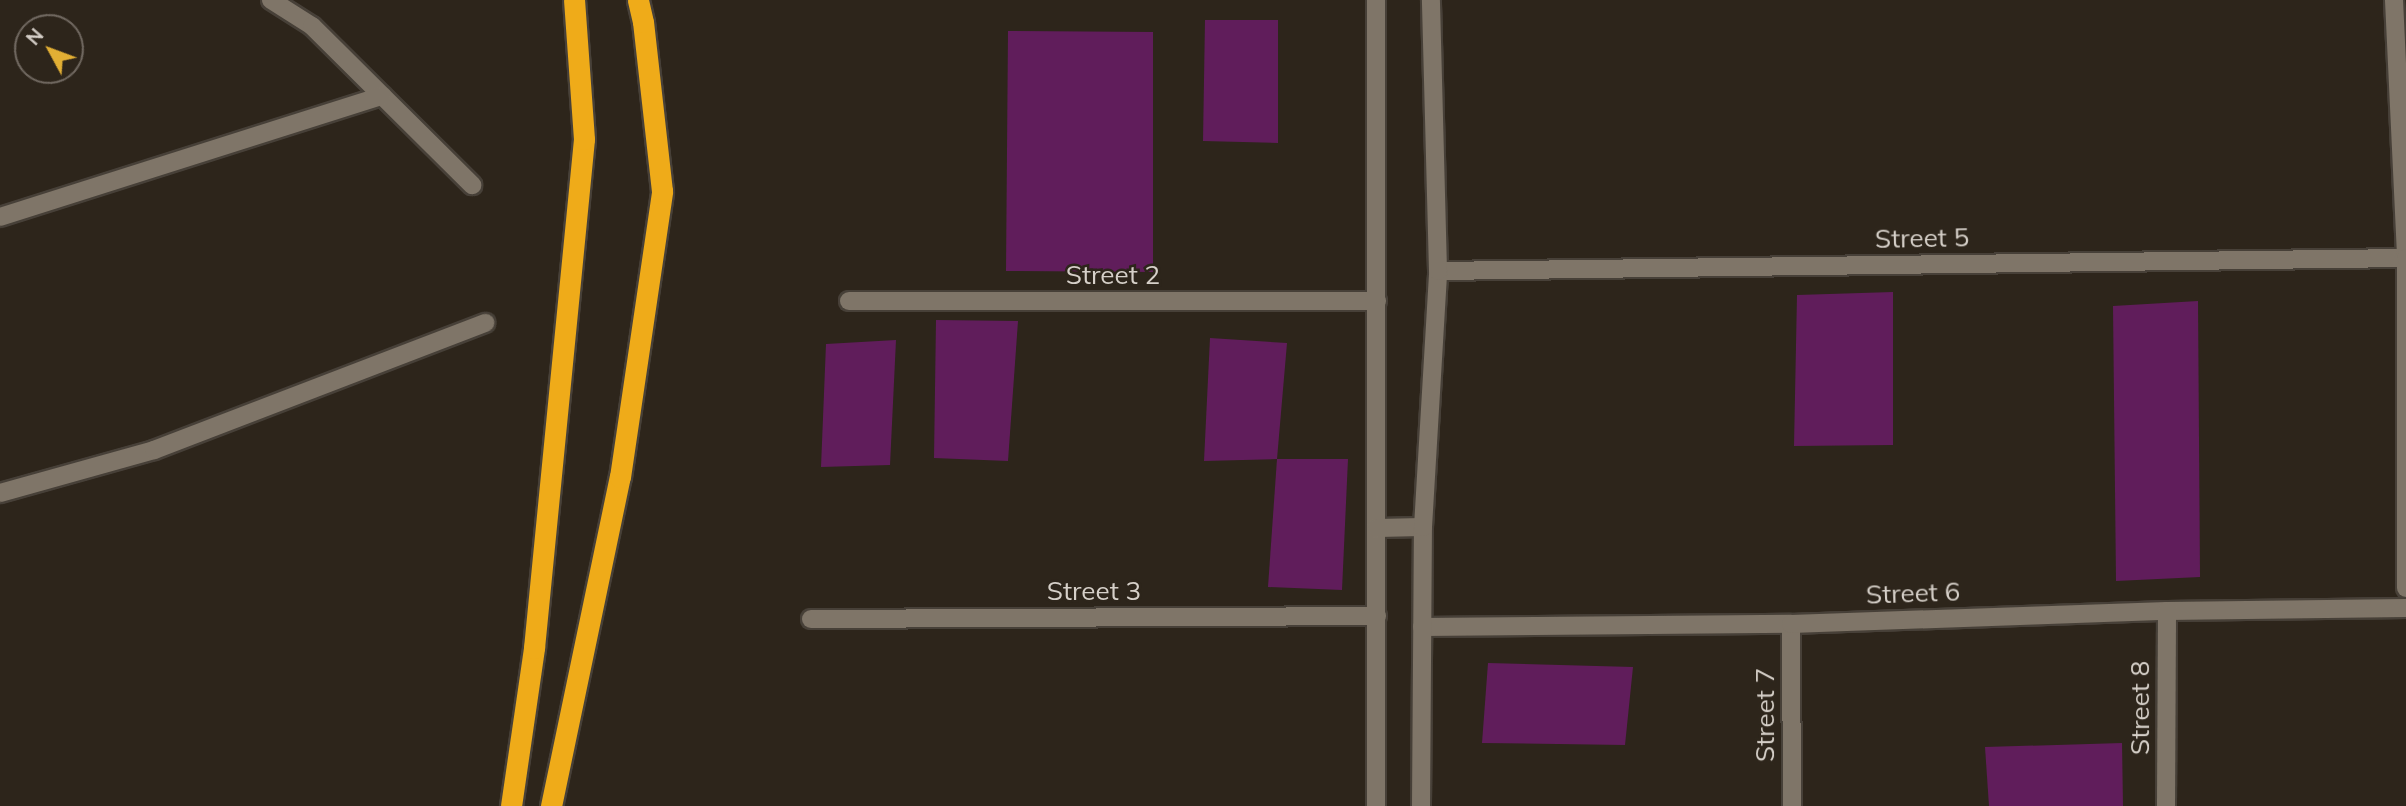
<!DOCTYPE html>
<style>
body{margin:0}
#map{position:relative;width:2406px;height:806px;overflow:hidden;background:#2d251b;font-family:Mulish,sans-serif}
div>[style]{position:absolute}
.building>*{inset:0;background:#601d5b}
.roads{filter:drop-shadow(2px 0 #474038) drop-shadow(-2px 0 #474038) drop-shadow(0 2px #474038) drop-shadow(0 -2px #474038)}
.street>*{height:18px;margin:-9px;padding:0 9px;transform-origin:9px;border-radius:9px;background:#7f7568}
.secondary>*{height:18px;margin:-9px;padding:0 9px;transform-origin:9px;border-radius:9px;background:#7f7568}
.highway>*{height:21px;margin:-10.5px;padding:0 10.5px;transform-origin:10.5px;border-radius:10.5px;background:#efab19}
span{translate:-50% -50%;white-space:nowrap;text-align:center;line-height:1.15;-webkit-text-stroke:5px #2d251b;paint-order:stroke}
.street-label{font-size:26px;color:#d6d0c9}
.north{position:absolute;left:14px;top:14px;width:70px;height:70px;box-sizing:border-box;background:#2d251b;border:2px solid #716961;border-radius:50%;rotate:311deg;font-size:19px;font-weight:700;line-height:28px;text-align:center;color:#d6d0c9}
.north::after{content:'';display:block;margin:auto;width:24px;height:32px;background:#e2af34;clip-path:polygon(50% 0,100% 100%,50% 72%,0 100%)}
</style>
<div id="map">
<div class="building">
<i style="clip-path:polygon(1205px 20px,1278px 20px,1278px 143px,1203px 141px)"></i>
<i style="clip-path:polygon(1008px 31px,1153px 32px,1153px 272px,1006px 271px)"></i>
<i style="clip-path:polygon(1893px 292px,1893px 445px,1794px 446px,1797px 295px)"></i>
<i style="clip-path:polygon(2198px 301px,2200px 577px,2116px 581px,2113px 306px)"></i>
<i style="clip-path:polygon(936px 320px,1018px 321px,1008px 461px,934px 458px)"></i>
<i style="clip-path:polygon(1210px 338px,1287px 343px,1277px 459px,1204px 461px)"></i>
<i style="clip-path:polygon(896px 340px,890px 465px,821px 467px,826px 344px)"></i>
<i style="clip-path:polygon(1277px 459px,1348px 459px,1342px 590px,1268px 587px)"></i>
<i style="clip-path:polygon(1488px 663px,1633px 667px,1625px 745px,1482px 743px)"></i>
<i style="clip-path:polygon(2122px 743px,2123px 806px,1989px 806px,1985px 747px)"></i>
</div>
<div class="roads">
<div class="street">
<i style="left:271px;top:0;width:49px;rotate:32.4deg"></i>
<i style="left:312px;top:26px;width:226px;rotate:44.8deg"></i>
<i style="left:0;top:217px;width:401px;rotate:-17.6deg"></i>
<i style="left:1438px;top:271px;width:968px;rotate:-0.77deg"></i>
<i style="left:849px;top:301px;width:528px"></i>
<i style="left:0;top:493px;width:160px;rotate:-15.6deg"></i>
<i style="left:154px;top:450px;width:355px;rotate:-21deg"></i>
<i style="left:811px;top:619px;width:566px;rotate:-0.3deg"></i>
<i style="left:1791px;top:624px;width:182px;rotate:89.7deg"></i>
<i style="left:1422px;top:627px;width:369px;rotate:-0.5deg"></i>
<i style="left:1791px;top:624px;width:376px;rotate:-2deg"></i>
<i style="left:2167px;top:611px;width:239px;rotate:-0.7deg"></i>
<i style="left:2166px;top:806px;width:195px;rotate:-89.7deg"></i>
</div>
<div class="secondary">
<i style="left:1376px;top:0;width:806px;rotate:90deg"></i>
<i style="left:2394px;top:0;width:258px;rotate:87.3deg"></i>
<i style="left:2406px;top:258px;width:330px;rotate:90deg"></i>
<i style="left:1377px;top:528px;width:46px;rotate:-1.2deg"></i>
<i style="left:1421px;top:806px;width:279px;rotate:-89.6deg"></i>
<i style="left:1423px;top:527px;width:256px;rotate:-86.6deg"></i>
<i style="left:1438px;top:271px;width:271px;rotate:-91.5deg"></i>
</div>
<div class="highway">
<i style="left:511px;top:806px;width:160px;rotate:-81.7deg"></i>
<i style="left:534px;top:648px;width:511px;rotate:-84.39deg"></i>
<i style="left:584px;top:139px;width:139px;rotate:-94.1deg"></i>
<i style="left:551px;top:806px;width:336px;rotate:-78.2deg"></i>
<i style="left:620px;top:477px;width:289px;rotate:-81.6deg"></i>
<i style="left:662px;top:191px;width:170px;rotate:-96.4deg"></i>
<i style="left:643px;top:22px;width:23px;rotate:-103deg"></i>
</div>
</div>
<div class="street-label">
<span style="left:1922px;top:238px;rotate:-1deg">Street 5</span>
<span style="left:1113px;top:275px">Street 2</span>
<span style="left:1094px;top:591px">Street 3</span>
<span style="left:1913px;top:593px;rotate:-2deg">Street 6</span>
<span style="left:2140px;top:708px;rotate:-90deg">Street 8</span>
<span style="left:1765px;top:715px;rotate:-90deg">Street 7</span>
</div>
<div class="north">N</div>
</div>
